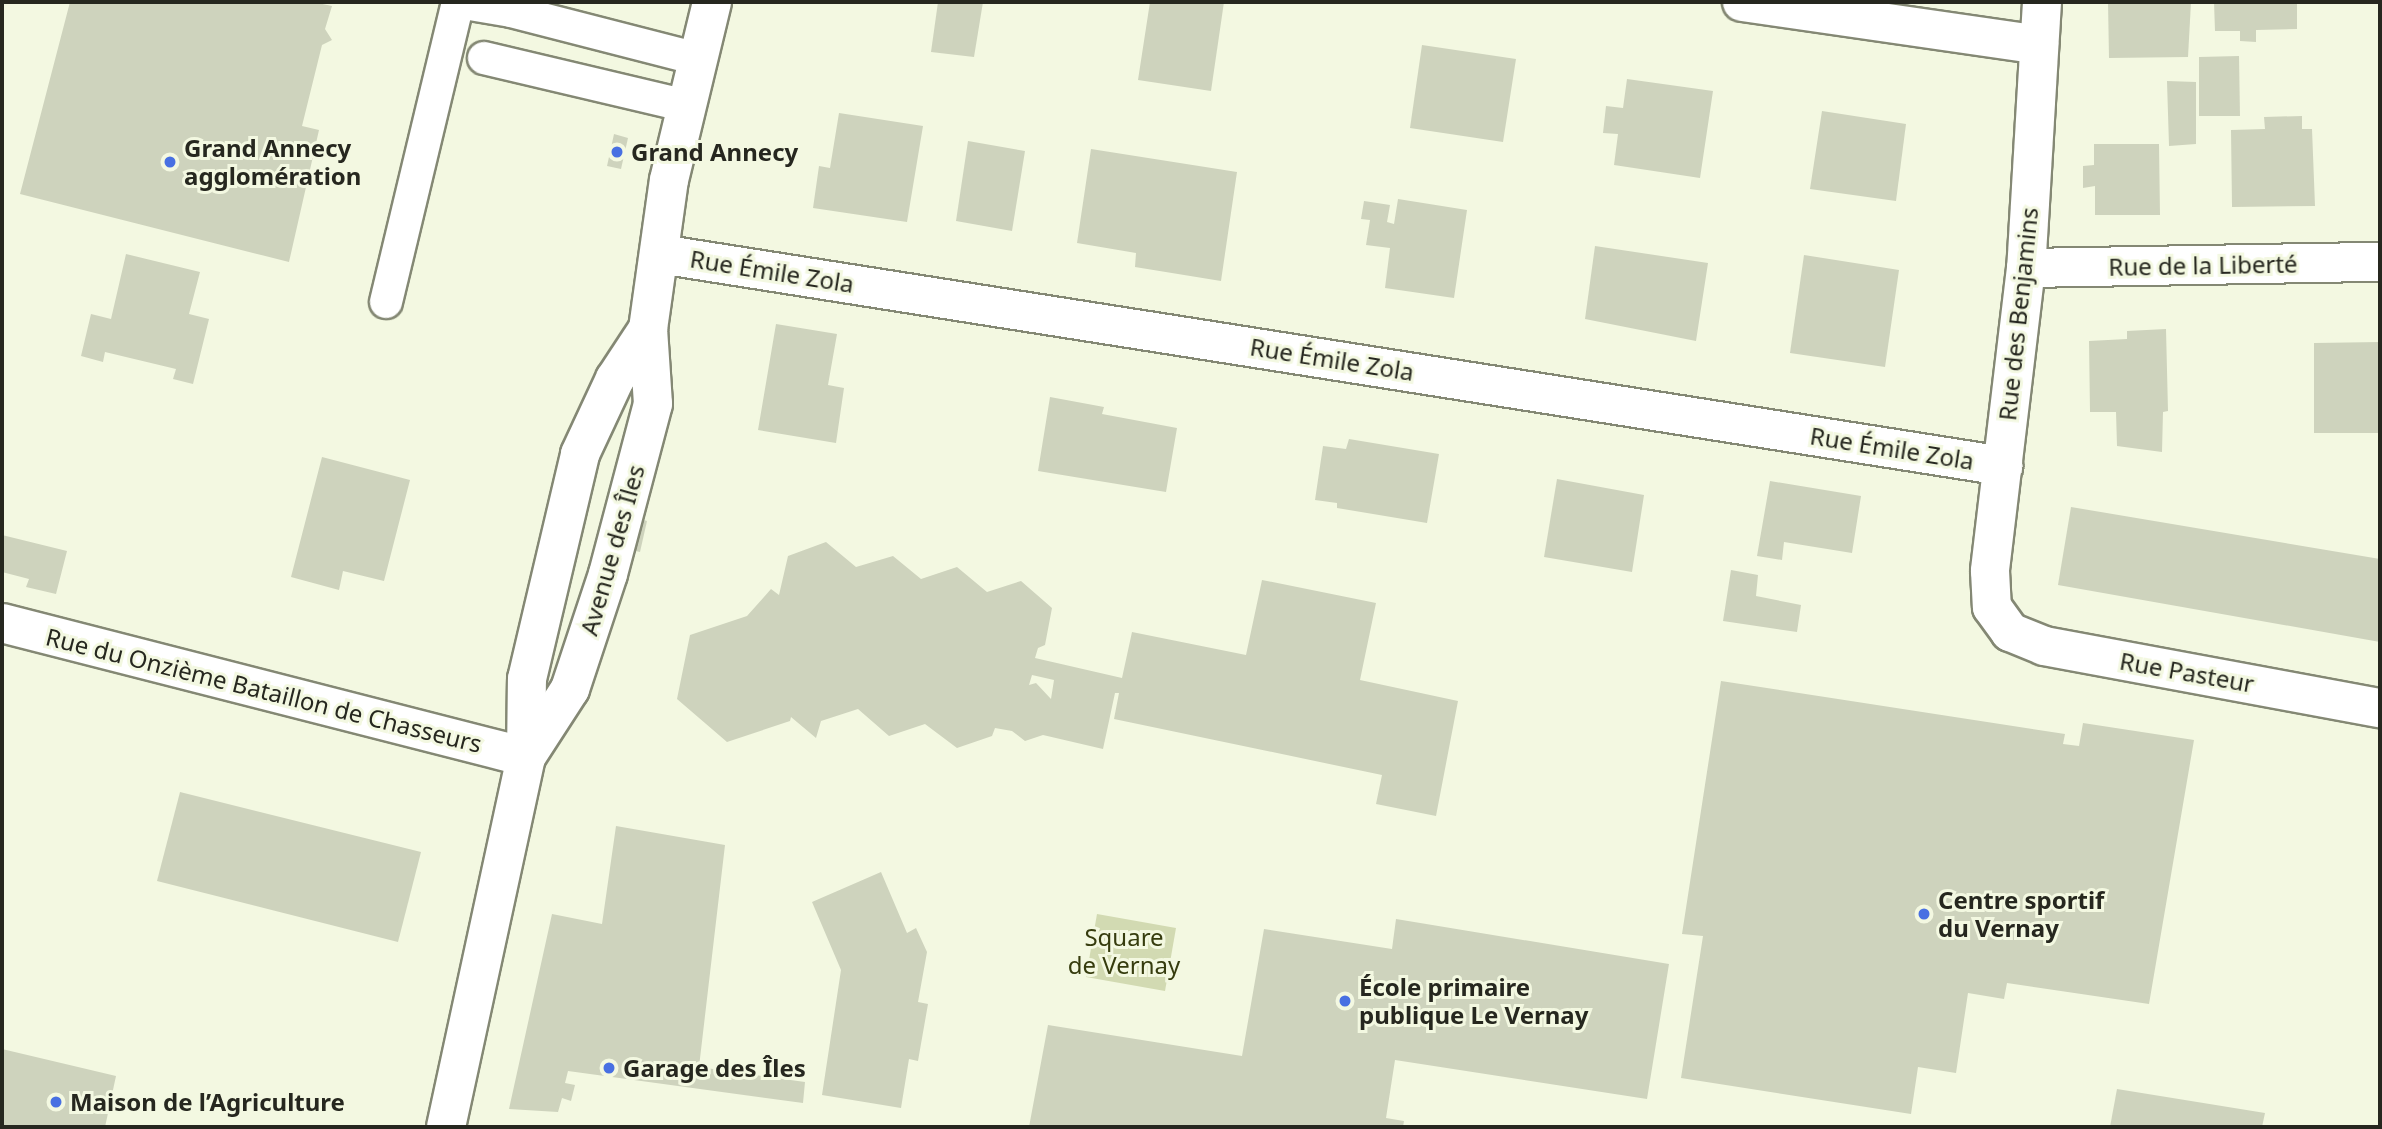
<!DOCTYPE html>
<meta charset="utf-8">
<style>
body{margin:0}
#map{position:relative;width:2382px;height:1129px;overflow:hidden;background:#f3f8e1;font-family:"Noto Sans",sans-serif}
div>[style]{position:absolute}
.green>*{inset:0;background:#d2dab2}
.building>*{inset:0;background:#ced3bd}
.roads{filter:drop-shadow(2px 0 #848874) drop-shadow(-2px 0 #848874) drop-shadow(0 2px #848874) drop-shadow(0 -2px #848874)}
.service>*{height:32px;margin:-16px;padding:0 16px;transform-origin:16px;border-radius:16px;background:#fff}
.minor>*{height:38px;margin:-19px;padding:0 19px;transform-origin:19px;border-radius:19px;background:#fff}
.tertiary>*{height:38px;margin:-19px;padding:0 19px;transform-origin:19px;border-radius:19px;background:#fff}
.dots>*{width:19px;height:19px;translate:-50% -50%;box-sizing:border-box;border:4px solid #f3f8e1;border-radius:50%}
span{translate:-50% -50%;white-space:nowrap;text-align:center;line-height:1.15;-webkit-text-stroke:6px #f3f8e1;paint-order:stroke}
.poi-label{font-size:24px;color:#26271f;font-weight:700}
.left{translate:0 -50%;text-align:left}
.street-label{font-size:24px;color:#26271f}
.park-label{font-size:24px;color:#363c0e}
.frame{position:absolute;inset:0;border:4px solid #26271f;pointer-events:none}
</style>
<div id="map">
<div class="green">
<i style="clip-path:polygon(1097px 914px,1176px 928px,1165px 991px,1086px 977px)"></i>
</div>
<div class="building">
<i style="clip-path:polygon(70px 2px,313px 2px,332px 6px,325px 29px,332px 40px,322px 45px,302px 126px,319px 130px,289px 262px,20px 194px)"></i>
<i style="clip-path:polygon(938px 2px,983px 2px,974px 57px,931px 52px)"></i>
<i style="clip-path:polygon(1150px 2px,1224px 2px,1211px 91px,1138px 80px)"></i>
<i style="clip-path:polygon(2108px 2px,2191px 2px,2188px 57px,2109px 58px)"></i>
<i style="clip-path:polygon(2214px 2px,2297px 2px,2297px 29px,2256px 30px,2256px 42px,2240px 41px,2240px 31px,2215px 31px)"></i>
<i style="clip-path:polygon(1422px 45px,1516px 59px,1503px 142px,1410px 128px)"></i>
<i style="clip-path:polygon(2239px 56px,2240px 116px,2199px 116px,2199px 57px)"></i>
<i style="clip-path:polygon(1627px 79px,1713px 91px,1700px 178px,1614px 165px,1618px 134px,1603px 133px,1606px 106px,1623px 108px)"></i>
<i style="clip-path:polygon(2167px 81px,2196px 82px,2196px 144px,2169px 146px)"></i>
<i style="clip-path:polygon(1822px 111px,1906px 124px,1896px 201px,1810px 189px)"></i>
<i style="clip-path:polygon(839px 113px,923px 126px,907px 222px,813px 208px,819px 166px,830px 168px)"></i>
<i style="clip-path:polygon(2302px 116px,2302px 129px,2312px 129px,2315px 206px,2232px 207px,2231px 130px,2265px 129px,2264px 117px)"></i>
<i style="clip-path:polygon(614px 134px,628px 138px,621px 169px,607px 166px)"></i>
<i style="clip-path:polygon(968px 141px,1025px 151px,1012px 231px,956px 221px)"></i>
<i style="clip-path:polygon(2094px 144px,2159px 144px,2160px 215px,2095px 215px,2095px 186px,2083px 188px,2083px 166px,2094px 165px)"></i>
<i style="clip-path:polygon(1091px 149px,1237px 172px,1221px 281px,1135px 267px,1136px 253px,1077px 243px)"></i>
<i style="clip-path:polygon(1398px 199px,1467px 210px,1454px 298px,1385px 288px,1390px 248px,1366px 245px,1370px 220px,1361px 219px,1364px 201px,1390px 205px,1387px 222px,1394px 224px)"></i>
<i style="clip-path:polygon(1595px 246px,1708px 263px,1696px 341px,1585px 319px)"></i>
<i style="clip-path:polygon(126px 254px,200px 272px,189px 314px,209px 319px,193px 384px,173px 379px,176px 369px,105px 352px,103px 362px,81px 356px,91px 314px,111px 319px)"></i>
<i style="clip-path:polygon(1804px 255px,1899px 270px,1885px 367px,1790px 353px)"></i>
<i style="clip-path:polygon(776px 324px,837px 334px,828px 385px,844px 388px,836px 443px,758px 430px)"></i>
<i style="clip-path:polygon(2166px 329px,2168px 411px,2163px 412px,2162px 452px,2117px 446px,2116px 412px,2090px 412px,2089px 341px,2127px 339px,2127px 331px)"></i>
<i style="clip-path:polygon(2380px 342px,2380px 433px,2314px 433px,2314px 343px)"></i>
<i style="clip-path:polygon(1050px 397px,1104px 407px,1102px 414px,1177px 428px,1166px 492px,1038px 471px)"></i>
<i style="clip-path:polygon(1349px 439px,1439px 454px,1427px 523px,1337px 508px,1337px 503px,1315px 500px,1323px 446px,1346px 449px)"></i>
<i style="clip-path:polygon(322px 457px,410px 480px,384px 581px,343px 571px,339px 590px,291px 577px)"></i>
<i style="clip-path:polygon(1557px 479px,1644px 495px,1632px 572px,1544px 557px)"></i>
<i style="clip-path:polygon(1770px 481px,1861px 496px,1852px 553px,1784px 542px,1782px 560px,1757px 556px)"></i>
<i style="clip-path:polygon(2071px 507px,2380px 559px,2380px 642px,2058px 585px)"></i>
<i style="clip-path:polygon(634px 517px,647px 521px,640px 552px,626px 549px)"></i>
<i style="clip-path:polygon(2px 535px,67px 551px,56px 594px,26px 587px,29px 579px,2px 572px)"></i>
<i style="clip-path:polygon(evenodd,826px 542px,856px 567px,893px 556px,921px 579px,957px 567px,987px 592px,1021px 581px,1052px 608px,1045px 645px,1038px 648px,1035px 658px,1122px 678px,1132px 632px,1246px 655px,1262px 580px,1376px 603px,1360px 680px,1458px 701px,1436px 816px,1376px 804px,1382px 775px,1114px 719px,1119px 693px,1115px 693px,1103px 749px,1043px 735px,1025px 741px,1012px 731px,995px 728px,992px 736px,957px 748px,925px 724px,889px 736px,858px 709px,821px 721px,816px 738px,791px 717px,790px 721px,727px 742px,677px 699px,690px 635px,747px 616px,771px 589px,779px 595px,788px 556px,826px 542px,1032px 675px,1054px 680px,1051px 699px,1036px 683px,1029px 685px,1032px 675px)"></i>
<i style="clip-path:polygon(1731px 570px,1758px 575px,1756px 596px,1801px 605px,1797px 632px,1723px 621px)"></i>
<i style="clip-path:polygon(1721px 681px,2065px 734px,2063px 744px,2079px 746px,2083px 723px,2194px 740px,2149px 1004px,2007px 983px,2004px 999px,1968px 993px,1956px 1073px,1918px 1067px,1911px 1114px,1681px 1078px,1703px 936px,1682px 934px)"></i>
<i style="clip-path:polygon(180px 792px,421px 852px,398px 942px,157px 881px)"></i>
<i style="clip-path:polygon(616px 826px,725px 845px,699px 1067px,805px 1082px,803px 1103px,568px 1071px,565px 1083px,575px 1085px,571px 1101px,562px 1098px,558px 1112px,509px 1109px,552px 914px,602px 924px)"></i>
<i style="clip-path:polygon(881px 872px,907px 933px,916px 928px,927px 952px,918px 1002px,928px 1004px,918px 1061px,909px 1059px,901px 1108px,822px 1095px,841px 970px,812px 902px)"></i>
<i style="clip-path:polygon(1396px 919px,1669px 964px,1647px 1099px,1395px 1060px,1386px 1118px,1404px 1121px,1403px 1127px,1029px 1127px,1048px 1025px,1242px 1056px,1264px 929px,1392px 949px)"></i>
<i style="clip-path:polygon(2px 1049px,116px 1076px,105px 1127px,2px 1127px)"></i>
<i style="clip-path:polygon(2117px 1089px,2265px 1113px,2262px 1127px,2110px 1127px)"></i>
</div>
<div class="roads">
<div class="service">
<i style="left:484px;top:58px;width:209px;rotate:13.3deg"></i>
<i style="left:386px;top:302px;width:309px;rotate:-76.5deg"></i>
<i style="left:458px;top:2px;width:54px;rotate:9.6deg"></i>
<i style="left:511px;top:11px;width:193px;rotate:14.4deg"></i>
</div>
<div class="minor">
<i style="left:1742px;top:2px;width:300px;rotate:8.2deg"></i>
<i style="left:2042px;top:2px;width:266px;rotate:93.4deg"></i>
<i style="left:2026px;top:268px;width:305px;rotate:96.8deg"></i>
<i style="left:1990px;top:571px;width:36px;rotate:87deg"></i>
<i style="left:1992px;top:607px;width:31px;rotate:54deg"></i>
<i style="left:2010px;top:632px;width:37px;rotate:22deg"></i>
<i style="left:2044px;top:646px;width:342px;rotate:10.5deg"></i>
<i style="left:660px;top:254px;width:1360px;rotate:8.97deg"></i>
<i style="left:2026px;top:268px;width:354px;rotate:-1deg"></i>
<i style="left:2px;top:623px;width:541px;rotate:14.34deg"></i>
</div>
<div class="tertiary">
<i style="left:526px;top:757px;width:81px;rotate:-57.1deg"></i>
<i style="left:570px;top:689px;width:121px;rotate:-71.7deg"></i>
<i style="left:608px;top:574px;width:176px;rotate:-75.2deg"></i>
<i style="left:653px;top:404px;width:75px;rotate:-93.8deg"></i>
<i style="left:648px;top:329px;width:150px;rotate:-82deg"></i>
<i style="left:669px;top:180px;width:183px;rotate:-76.4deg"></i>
<i style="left:446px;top:1127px;width:379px;rotate:-77.8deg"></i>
<i style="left:526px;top:757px;width:78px;rotate:-89.3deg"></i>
<i style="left:527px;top:679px;width:231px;rotate:-76.7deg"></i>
<i style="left:580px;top:454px;width:83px;rotate:-65deg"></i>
<i style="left:615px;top:379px;width:60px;rotate:-56.6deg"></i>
</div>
</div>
<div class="dots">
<i style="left:617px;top:152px;background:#4870e2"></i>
<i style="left:170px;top:162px;background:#4870e2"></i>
<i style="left:1924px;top:914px;background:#4870e2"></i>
<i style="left:1345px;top:1001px;background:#4870e2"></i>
<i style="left:609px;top:1068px;background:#4870e2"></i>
<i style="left:56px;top:1102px;background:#4870e2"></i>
</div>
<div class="poi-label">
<span class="left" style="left:184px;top:162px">Grand Annecy<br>agglomération</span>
<span class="left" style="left:631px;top:152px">Grand Annecy</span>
<span class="left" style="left:1938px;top:914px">Centre sportif<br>du Vernay</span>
<span class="left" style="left:1359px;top:1001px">École primaire<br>publique Le Vernay</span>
<span class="left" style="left:623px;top:1068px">Garage des Îles</span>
<span class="left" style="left:70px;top:1102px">Maison de l’Agriculture</span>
</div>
<div class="street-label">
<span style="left:2203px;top:265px;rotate:-1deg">Rue de la Liberté</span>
<span style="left:772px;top:271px;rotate:9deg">Rue Émile Zola</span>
<span style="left:2018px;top:314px;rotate:-84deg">Rue des Benjamins</span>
<span style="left:1332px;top:359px;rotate:9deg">Rue Émile Zola</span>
<span style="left:1892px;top:448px;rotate:9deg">Rue Émile Zola</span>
<span style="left:612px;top:550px;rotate:-74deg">Avenue des Îles</span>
<span style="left:2187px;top:672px;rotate:10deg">Rue Pasteur</span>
<span style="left:264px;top:690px;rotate:14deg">Rue du Onzième Bataillon de Chasseurs</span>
</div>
<div class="park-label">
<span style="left:1124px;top:951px">Square<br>de Vernay</span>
</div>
<div class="frame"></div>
</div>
